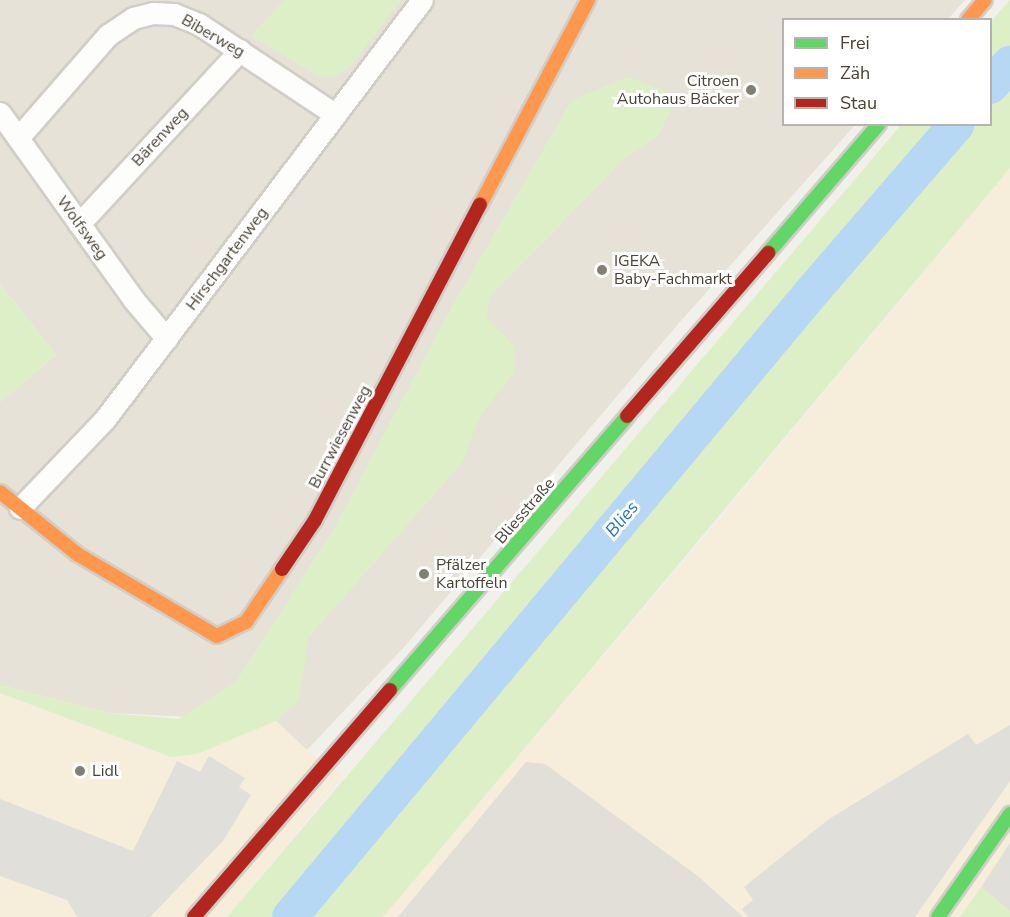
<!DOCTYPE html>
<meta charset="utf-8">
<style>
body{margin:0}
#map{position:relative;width:1010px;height:917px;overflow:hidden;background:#f2f0ea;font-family:"Nunito Sans",sans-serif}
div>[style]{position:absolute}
.residential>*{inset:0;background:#e7e2d7}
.commercial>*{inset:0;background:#f6eddb}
.industrial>*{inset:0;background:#e2dfd8}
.green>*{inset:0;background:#ddefc7}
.parking>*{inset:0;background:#e1dfda}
.river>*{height:36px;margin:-18px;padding:0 18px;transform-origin:18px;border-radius:18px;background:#b6d8f4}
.roads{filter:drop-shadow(2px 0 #d0cec7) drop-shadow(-2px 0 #d0cec7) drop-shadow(0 2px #d0cec7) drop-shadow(0 -2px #d0cec7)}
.street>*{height:21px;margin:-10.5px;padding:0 10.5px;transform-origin:10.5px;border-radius:10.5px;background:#fdfdfc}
.fast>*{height:14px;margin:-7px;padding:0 7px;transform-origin:7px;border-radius:7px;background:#63d668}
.slow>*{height:14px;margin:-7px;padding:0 7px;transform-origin:7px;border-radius:7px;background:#ff974d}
.jam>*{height:14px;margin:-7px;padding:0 7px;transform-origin:7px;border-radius:7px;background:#b3261e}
.dots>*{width:16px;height:16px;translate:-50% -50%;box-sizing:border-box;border:3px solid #fff;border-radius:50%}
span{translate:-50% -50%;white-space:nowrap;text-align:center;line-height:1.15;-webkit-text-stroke:6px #fff;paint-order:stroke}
.street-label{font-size:16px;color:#494235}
.poi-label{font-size:16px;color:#494235}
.right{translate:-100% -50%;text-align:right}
.left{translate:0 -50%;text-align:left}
.water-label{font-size:18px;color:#2174c2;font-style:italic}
.legend{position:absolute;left:782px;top:18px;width:210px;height:108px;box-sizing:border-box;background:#fff;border:2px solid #b6b3ae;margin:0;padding:8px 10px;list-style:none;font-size:18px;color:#494235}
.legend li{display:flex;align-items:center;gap:12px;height:30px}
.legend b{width:30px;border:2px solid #b6b3ae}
</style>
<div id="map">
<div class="residential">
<i style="clip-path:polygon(0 0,965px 0,948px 19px,784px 20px,784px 124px,855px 125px,679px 323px,405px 646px,307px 750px,276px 721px,110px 713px,0 685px,0 402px,56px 355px,0 284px)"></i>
</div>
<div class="commercial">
<i style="clip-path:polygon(1010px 168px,1010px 911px,981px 888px,960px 917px,382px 917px,708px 533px)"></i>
<i style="clip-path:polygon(0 693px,171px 757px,197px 754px,276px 721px,307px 750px,343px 776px,227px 917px,0 917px)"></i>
</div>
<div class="industrial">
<i style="clip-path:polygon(526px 762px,545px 764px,699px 877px,743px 917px,398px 917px)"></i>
</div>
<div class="green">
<i style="clip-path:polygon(284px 0,401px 0,348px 69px,333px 76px,320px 77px,251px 36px)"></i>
<i style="clip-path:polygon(1010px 0,1010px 168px,401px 896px,382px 917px,227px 917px,901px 125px,990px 124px,991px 21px)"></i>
<i style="clip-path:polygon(628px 77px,667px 92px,674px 104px,658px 136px,624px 159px,490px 297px,486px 317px,514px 346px,514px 373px,480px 416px,462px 463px,308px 638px,299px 701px,276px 721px,197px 754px,171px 757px,0 693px,0 685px,110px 713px,178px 719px,236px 682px,333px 530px,450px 310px,572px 100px)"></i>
<i style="clip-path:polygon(0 284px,56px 355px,0 402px)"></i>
<i style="clip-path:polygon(981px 887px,1010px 911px,1010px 917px,960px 917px)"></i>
</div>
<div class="parking">
<i style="clip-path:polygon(1010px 725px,1010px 781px,915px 917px,748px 917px,742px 909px,753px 900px,744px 887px,829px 819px,968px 734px,976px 745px)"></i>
<i style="clip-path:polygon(209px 756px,245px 778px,239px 787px,251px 795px,223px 841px,150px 917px,77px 917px,67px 900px,0 876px,0 799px,133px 851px,177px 761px,200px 772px)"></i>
<i style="clip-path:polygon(1010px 843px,1010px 911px,981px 887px)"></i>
</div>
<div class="river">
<i style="left:990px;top:86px;width:30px;rotate:-48deg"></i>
<i style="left:290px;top:917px;width:813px;rotate:-50.14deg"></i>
<i style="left:811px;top:293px;width:223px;rotate:-49.2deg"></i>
</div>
<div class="roads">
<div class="street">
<i style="left:0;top:113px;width:229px;rotate:54.4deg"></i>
<i style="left:133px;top:299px;width:52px;rotate:49.6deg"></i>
<i style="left:18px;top:138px;width:137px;rotate:-48.9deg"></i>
<i style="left:108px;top:35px;width:30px;rotate:-34deg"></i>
<i style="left:133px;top:18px;width:21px;rotate:-14deg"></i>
<i style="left:153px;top:13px;width:21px;rotate:3deg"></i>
<i style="left:174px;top:14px;width:27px;rotate:22deg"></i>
<i style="left:199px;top:24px;width:164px;rotate:33.6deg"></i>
<i style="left:79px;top:224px;width:237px;rotate:-47.2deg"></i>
<i style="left:20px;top:508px;width:123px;rotate:-46.3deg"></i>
<i style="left:105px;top:419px;width:525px;rotate:-52.89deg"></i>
</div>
<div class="fast">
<i style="left:768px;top:253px;width:170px;rotate:-49.3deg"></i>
<i style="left:390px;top:690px;width:362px;rotate:-49.1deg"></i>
<i style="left:938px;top:917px;width:126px;rotate:-55deg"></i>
</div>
<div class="slow">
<i style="left:968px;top:20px;width:26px;rotate:-50deg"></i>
<i style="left:480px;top:205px;width:232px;rotate:-62.2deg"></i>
<i style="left:0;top:492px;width:99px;rotate:38.8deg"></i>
<i style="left:77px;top:554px;width:162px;rotate:30.4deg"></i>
<i style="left:217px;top:636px;width:32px;rotate:-26deg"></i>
<i style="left:246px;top:622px;width:64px;rotate:-55.8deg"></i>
</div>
<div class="jam">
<i style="left:627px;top:416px;width:216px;rotate:-49.1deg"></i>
<i style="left:282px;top:569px;width:59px;rotate:-56deg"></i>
<i style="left:315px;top:520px;width:356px;rotate:-62.4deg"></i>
<i style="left:194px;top:917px;width:300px;rotate:-49.2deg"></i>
</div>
</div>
<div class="dots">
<i style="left:751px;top:90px;background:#847f74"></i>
<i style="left:602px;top:270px;background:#847f74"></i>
<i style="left:424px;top:574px;background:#847f74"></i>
<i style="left:80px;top:771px;background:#847f74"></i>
</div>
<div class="street-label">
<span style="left:213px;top:36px;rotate:30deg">Biberweg</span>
<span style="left:160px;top:137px;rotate:-47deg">Bärenweg</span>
<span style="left:82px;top:228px;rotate:54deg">Wolfsweg</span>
<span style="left:227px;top:259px;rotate:-53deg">Hirschgartenweg</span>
<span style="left:340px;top:437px;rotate:-62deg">Burrwiesenweg</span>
<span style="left:525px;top:511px;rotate:-49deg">Bliesstraße</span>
</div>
<div class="poi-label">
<span class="right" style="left:739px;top:90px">Citroen<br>Autohaus Bäcker</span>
<span class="left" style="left:614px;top:270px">IGEKA<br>Baby-Fachmarkt</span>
<span class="left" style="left:436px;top:574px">Pfälzer<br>Kartoffeln</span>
<span class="left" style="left:92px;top:771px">Lidl</span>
</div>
<div class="water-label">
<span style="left:622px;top:519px;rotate:-50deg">Blies</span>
</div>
<ul class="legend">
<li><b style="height:8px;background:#63d668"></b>Frei</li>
<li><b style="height:8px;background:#ff974d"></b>Zäh</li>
<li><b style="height:8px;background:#b3261e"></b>Stau</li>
</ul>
</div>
